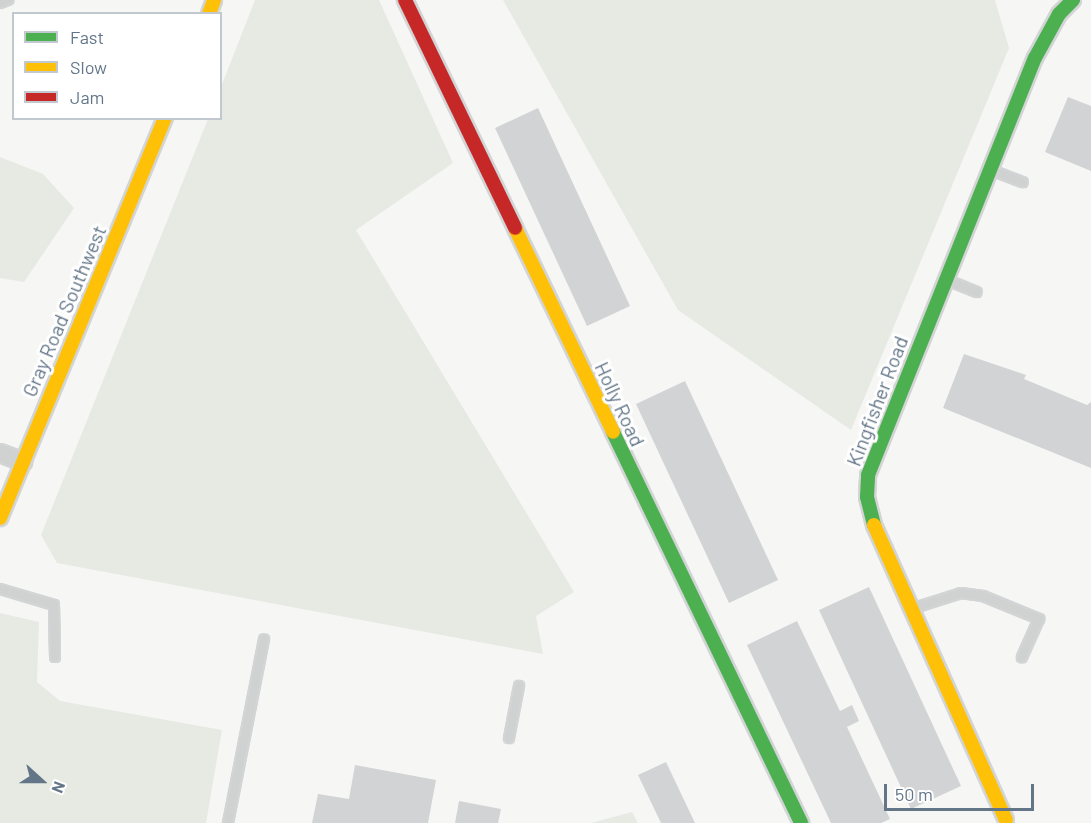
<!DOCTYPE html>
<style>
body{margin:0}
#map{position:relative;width:1091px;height:823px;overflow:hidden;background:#f6f6f5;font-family:Barlow,sans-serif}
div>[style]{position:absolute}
.green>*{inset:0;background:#e6eae3}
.building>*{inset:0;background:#d2d3d4}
.roads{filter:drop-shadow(2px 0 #d2d4d5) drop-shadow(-2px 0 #d2d4d5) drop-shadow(0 2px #d2d4d5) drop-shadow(0 -2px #d2d4d5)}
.lane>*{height:8px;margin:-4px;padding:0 4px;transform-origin:4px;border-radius:4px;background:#d0d1d1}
.street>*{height:16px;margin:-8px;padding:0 8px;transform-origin:8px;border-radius:8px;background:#d0d1d1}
.fast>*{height:14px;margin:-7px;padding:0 7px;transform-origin:7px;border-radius:7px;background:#4caf50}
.slow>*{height:14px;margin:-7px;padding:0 7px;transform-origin:7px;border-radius:7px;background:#ffc107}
.jam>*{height:14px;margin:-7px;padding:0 7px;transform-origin:7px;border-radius:7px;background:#c62828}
span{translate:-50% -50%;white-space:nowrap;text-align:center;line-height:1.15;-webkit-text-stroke:6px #fff;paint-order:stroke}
.street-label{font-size:20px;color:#637688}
.legend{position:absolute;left:12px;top:12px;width:210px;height:108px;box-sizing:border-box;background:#fff;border:2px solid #c1c8cf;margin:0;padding:8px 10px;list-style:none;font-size:18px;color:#637688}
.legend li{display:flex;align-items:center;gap:12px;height:30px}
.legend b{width:30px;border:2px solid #c1c8cf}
.north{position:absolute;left:12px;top:751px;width:60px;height:60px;-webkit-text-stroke:4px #fff;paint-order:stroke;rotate:111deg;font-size:16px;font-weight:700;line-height:24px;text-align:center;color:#637688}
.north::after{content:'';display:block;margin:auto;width:21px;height:27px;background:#637688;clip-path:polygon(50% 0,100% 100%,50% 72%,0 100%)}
.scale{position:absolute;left:884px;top:784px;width:150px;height:27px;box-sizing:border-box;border:3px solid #637688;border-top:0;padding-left:8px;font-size:18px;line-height:21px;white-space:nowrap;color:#637688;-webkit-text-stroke:4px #fff;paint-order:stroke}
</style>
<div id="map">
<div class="green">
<i style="clip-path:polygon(255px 0,379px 0,453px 163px,356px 230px,574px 592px,536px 616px,543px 654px,57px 563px,41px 535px,208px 119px,220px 118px,221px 87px)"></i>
<i style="clip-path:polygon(503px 0,995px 0,1009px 48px,851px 430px,678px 310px)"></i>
<i style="clip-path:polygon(0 157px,43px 174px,74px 208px,24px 282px,0 278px)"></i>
<i style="clip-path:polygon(0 613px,39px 622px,37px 682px,60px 701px,222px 730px,206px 823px,0 823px)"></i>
<i style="clip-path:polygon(632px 812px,638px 823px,591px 823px)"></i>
</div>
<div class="building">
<i style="clip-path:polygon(1068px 97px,1091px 106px,1091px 171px,1045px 152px)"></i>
<i style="clip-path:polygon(538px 108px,630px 306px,587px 326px,495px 128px)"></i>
<i style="clip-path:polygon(964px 354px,1026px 375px,1024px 379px,1087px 405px,1091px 402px,1091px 468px,943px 408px)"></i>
<i style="clip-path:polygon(685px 381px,778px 580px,729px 603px,636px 404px)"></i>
<i style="clip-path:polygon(869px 587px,961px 786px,911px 809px,819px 610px)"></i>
<i style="clip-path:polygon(797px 621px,840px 711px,852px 705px,859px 721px,847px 727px,890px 819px,881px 823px,831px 823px,747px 645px)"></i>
<i style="clip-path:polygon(666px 762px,695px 823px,661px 823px,638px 775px)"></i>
<i style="clip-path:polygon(355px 765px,436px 780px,428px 823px,312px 823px,318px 794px,349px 799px)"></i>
<i style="clip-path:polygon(459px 801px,501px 809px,498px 823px,455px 823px)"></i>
</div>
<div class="roads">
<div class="lane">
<i style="left:0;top:3px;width:9px;rotate:-21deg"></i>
<i style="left:991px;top:170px;width:34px;rotate:21deg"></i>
<i style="left:947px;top:280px;width:32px;rotate:22deg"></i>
<i style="left:0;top:589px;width:56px;rotate:16.5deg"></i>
<i style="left:54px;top:605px;width:52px;rotate:88.9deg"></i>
<i style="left:911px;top:609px;width:52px;rotate:-17.7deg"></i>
<i style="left:961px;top:593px;width:22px;rotate:8deg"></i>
<i style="left:983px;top:596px;width:61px;rotate:22.3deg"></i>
<i style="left:1039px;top:619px;width:42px;rotate:114.1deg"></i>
<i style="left:509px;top:738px;width:53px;rotate:-79.1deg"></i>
<i style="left:228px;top:823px;width:187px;rotate:-78.9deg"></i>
</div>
<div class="street">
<i style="left:0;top:453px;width:25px;rotate:21deg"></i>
</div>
<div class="fast">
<i style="left:613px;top:432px;width:434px;rotate:64.3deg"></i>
<i style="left:874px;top:525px;width:29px;rotate:-104deg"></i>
<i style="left:867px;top:497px;width:22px;rotate:-87deg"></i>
<i style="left:868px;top:475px;width:449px;rotate:-68.2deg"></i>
<i style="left:1035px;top:58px;width:50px;rotate:-61.4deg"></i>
<i style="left:1059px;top:14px;width:20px;rotate:-45deg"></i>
</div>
<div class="slow">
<i style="left:209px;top:14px;width:15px;rotate:-70deg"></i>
<i style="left:515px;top:228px;width:226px;rotate:64.3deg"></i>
<i style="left:0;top:518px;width:433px;rotate:-67.6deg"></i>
<i style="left:874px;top:525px;width:323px;rotate:65.9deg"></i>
</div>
<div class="jam">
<i style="left:405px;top:0;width:253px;rotate:64.2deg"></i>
</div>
</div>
<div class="street-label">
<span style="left:64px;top:311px;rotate:-67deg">Gray Road Southwest</span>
<span style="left:877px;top:401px;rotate:-69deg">Kingfisher Road</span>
<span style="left:620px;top:404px;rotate:65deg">Holly Road</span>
</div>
<ul class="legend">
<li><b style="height:8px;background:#4caf50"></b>Fast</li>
<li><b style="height:8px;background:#ffc107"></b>Slow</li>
<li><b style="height:8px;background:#c62828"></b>Jam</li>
</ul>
<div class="north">N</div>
<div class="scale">50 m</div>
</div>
